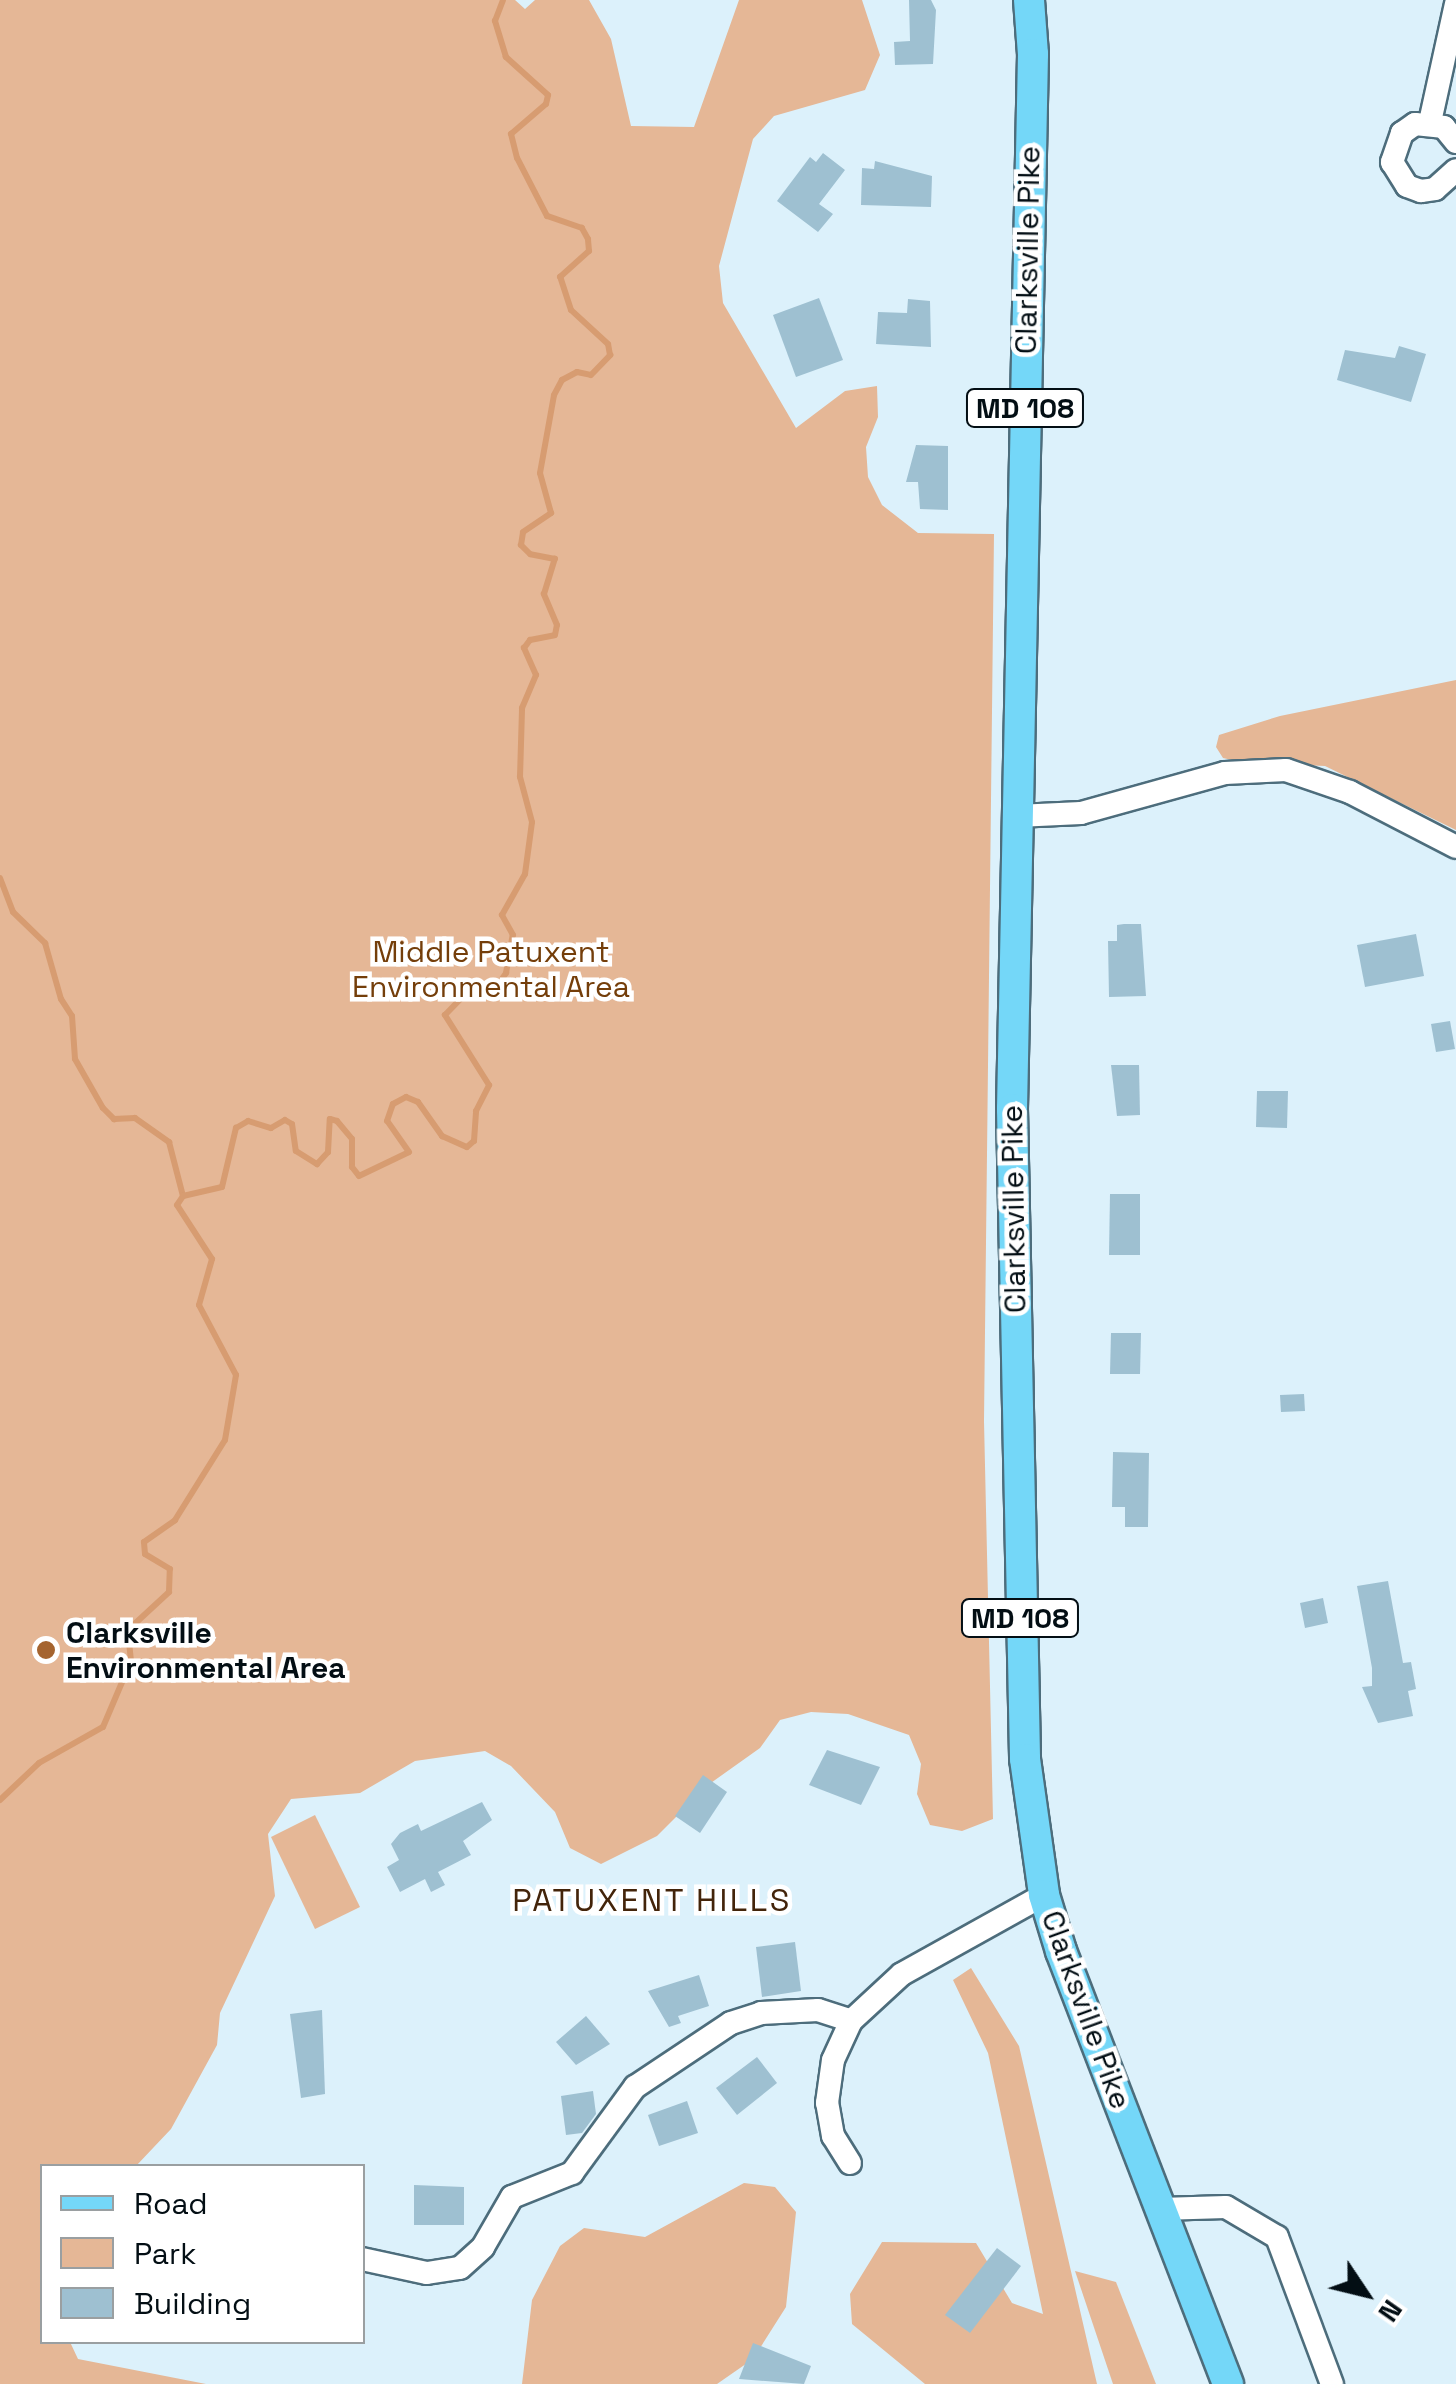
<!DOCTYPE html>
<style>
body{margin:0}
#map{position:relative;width:1456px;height:2384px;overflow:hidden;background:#dcf1fb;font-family:"Space Grotesk",sans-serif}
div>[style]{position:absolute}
.green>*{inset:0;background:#e5b796}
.stream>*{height:6px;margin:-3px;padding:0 3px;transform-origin:3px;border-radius:3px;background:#d79c71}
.building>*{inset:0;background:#9ec0d1}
.roads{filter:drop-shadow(2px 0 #4d6d7c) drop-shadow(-2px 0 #4d6d7c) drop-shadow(0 2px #4d6d7c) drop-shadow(0 -2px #4d6d7c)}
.minor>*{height:22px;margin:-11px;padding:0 11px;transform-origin:11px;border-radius:11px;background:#fff}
.major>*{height:30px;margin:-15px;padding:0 15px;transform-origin:15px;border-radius:15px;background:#74d7f8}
.dots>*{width:28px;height:28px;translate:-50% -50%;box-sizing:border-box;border:5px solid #fff;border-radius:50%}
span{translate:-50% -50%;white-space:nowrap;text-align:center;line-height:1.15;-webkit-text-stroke:9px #fff;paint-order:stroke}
.shield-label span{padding:2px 8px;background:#fff;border:2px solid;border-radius:8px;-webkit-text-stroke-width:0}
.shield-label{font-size:28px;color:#030e14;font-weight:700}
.street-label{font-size:30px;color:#030e14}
.park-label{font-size:30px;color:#743e0a}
.poi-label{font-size:30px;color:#030e14;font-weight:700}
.left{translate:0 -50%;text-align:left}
.neighbourhood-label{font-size:32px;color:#43240a;letter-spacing:2.5px}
.legend{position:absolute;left:40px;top:2164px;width:325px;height:180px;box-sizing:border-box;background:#fff;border:2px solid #9a9fa1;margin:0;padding:12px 18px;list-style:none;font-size:30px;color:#030e14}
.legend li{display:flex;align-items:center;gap:20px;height:50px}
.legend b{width:50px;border:2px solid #9a9fa1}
.north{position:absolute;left:1316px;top:2244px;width:100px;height:100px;-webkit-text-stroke:8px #fff;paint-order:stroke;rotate:125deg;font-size:28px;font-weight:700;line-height:40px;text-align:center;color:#030e14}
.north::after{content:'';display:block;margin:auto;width:35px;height:45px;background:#030e14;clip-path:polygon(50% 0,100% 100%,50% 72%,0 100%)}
</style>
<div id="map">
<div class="green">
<i style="clip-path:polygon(0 0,515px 0,525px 9px,535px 0,589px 0,611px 39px,631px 126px,694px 127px,739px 0,862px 0,880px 55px,865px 90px,774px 116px,753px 139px,719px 266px,723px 303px,796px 428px,845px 391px,877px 386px,878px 417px,866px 447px,868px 477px,882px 505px,918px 533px,994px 534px,984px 1421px,993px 1819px,962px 1831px,930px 1825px,917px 1794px,921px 1764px,909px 1735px,848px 1714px,811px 1712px,780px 1720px,760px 1748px,708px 1785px,657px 1836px,601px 1864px,570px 1848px,555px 1812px,511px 1766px,485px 1751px,415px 1761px,360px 1793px,291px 1799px,268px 1834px,275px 1896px,220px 2013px,217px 2045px,171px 2129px,136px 2166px,42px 2166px,42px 2342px,70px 2342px,78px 2359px,206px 2384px,0 2384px)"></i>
<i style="clip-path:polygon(1456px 680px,1456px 830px,1325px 766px,1241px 762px,1223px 758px,1216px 747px,1219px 735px,1280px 716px)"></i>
<i style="clip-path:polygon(315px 1815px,360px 1907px,315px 1929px,271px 1837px)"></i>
<i style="clip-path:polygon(971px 1968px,1019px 2046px,1097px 2384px,925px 2384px,852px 2324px,850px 2294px,882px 2242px,976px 2243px,1012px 2303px,1043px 2314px,988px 2053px,953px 1980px)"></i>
<i style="clip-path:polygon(744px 2183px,775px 2187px,796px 2212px,786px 2307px,753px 2359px,717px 2384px,522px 2384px,532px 2300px,560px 2246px,584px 2228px,645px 2237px)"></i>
<i style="clip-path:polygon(1075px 2271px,1116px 2282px,1156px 2384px,1113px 2384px)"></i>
</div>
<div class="stream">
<i style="left:0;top:878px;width:36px;rotate:69deg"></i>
<i style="left:13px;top:912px;width:45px;rotate:44.1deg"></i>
<i style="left:45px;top:943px;width:58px;rotate:74.1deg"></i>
<i style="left:61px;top:999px;width:20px;rotate:57deg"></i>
<i style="left:72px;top:1016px;width:43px;rotate:86deg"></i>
<i style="left:75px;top:1059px;width:56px;rotate:60.3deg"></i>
<i style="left:103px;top:1108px;width:16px;rotate:45deg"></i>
<i style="left:114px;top:1119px;width:21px;rotate:-3deg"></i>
<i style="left:135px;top:1118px;width:42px;rotate:35.2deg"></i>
<i style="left:169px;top:1142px;width:56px;rotate:75.5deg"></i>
<i style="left:0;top:1800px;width:54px;rotate:-43.5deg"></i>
<i style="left:39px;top:1763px;width:73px;rotate:-29.4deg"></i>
<i style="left:103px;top:1727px;width:72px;rotate:-67deg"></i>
<i style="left:131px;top:1661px;width:31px;rotate:-96deg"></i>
<i style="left:128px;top:1630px;width:56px;rotate:-42.8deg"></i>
<i style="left:169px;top:1592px;width:23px;rotate:-88deg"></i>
<i style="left:170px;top:1569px;width:29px;rotate:-149deg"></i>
<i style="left:145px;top:1554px;width:12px;rotate:-95deg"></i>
<i style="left:144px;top:1542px;width:38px;rotate:-35deg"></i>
<i style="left:175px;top:1520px;width:94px;rotate:-58deg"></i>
<i style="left:225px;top:1440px;width:66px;rotate:-80.4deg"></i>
<i style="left:236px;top:1375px;width:79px;rotate:-117.9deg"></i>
<i style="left:199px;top:1305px;width:48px;rotate:-74.2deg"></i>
<i style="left:212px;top:1259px;width:64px;rotate:-122.9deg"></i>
<i style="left:177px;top:1205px;width:11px;rotate:-56deg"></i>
<i style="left:183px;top:1196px;width:40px;rotate:-13deg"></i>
<i style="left:222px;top:1187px;width:61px;rotate:-76.7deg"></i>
<i style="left:236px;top:1128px;width:14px;rotate:-30deg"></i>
<i style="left:248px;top:1121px;width:24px;rotate:17deg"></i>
<i style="left:271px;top:1128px;width:16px;rotate:-30deg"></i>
<i style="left:285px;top:1120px;width:8px;rotate:30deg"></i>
<i style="left:292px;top:1124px;width:27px;rotate:82deg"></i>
<i style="left:296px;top:1151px;width:25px;rotate:32deg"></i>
<i style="left:317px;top:1164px;width:16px;rotate:-47deg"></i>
<i style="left:328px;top:1152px;width:33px;rotate:-87deg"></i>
<i style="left:330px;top:1119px;width:7px;rotate:16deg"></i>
<i style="left:337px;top:1121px;width:23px;rotate:50deg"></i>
<i style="left:352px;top:1139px;width:28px;rotate:90deg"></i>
<i style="left:352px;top:1167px;width:11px;rotate:52deg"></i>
<i style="left:359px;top:1176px;width:55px;rotate:-25.6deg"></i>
<i style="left:409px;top:1152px;width:38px;rotate:-125deg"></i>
<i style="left:387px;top:1121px;width:18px;rotate:-71deg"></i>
<i style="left:393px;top:1104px;width:15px;rotate:-28deg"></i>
<i style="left:406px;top:1097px;width:13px;rotate:23deg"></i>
<i style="left:418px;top:1102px;width:42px;rotate:54.8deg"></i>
<i style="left:442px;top:1136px;width:27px;rotate:24deg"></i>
<i style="left:467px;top:1147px;width:9px;rotate:-41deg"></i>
<i style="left:474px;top:1141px;width:30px;rotate:-86deg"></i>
<i style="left:476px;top:1111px;width:29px;rotate:-63deg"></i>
<i style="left:489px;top:1085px;width:83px;rotate:-122.2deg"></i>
<i style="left:445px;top:1015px;width:30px;rotate:-46deg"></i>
<i style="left:466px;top:993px;width:32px;rotate:-13deg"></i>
<i style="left:497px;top:986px;width:16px;rotate:-55deg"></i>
<i style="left:506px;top:973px;width:39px;rotate:-80deg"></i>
<i style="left:513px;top:935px;width:23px;rotate:-119deg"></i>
<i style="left:502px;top:915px;width:47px;rotate:-60.7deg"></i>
<i style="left:525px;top:874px;width:52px;rotate:-82.3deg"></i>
<i style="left:532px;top:822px;width:47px;rotate:-104.9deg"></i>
<i style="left:520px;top:777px;width:69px;rotate:-88.3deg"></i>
<i style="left:522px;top:708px;width:36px;rotate:-67deg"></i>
<i style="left:536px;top:675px;width:30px;rotate:-114deg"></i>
<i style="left:524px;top:648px;width:10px;rotate:-53deg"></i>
<i style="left:530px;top:640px;width:25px;rotate:-11deg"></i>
<i style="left:555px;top:635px;width:10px;rotate:-79deg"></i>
<i style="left:557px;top:625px;width:34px;rotate:-113deg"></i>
<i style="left:544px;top:594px;width:37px;rotate:-73deg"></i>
<i style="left:555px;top:559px;width:25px;rotate:-169deg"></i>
<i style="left:530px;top:554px;width:13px;rotate:-135deg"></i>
<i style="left:521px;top:545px;width:13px;rotate:-81deg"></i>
<i style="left:523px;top:532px;width:34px;rotate:-34deg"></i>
<i style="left:551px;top:513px;width:41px;rotate:-105.4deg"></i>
<i style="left:540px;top:473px;width:79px;rotate:-79.8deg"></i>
<i style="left:554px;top:395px;width:17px;rotate:-62deg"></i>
<i style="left:562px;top:380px;width:17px;rotate:-28deg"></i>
<i style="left:577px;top:372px;width:14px;rotate:12deg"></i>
<i style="left:591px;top:375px;width:28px;rotate:-46deg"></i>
<i style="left:610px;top:355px;width:11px;rotate:-100deg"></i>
<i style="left:608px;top:344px;width:50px;rotate:-137.4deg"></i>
<i style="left:571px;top:310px;width:35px;rotate:-108deg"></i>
<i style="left:560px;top:277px;width:39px;rotate:-42deg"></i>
<i style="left:589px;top:251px;width:12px;rotate:-95deg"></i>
<i style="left:588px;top:239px;width:13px;rotate:-119deg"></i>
<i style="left:582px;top:228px;width:37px;rotate:-161deg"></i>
<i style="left:547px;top:216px;width:65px;rotate:-117.3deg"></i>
<i style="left:517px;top:158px;width:25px;rotate:-104deg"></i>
<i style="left:511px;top:134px;width:46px;rotate:-40.6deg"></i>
<i style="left:546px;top:104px;width:9px;rotate:-77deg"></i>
<i style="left:548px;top:95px;width:57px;rotate:-137.9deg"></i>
<i style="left:506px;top:57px;width:38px;rotate:-107deg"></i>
<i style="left:495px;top:21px;width:22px;rotate:-69deg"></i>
</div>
<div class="building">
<i style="clip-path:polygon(909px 0,931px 0,936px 10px,933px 64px,895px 65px,894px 42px,910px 41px)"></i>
<i style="clip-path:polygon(823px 153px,845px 170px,819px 204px,833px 214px,818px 232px,777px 201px,810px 157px,816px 162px)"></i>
<i style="clip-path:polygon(875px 161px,932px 176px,931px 207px,861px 205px,862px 168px,874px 169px)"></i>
<i style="clip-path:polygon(819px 298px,843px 360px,796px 377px,773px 315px)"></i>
<i style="clip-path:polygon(908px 299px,930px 301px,931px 347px,876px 344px,878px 312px,907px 313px)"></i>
<i style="clip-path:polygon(1399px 346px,1426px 354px,1411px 402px,1337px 380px,1345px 350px,1395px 358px)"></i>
<i style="clip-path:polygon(916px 445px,948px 446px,948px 510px,920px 509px,918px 482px,906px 482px)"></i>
<i style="clip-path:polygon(1124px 924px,1141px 924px,1146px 996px,1109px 997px,1108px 941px,1117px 941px,1117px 925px)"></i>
<i style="clip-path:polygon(1416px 934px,1424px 976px,1365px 987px,1357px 945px)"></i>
<i style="clip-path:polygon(1450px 1021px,1455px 1049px,1436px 1052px,1431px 1024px)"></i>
<i style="clip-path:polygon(1111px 1065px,1139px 1065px,1140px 1115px,1117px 1116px)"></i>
<i style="clip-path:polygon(1257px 1091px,1288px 1091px,1287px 1128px,1256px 1127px)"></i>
<i style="clip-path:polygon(1110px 1194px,1140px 1194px,1140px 1255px,1109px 1255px)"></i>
<i style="clip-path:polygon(1111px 1333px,1141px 1333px,1140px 1374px,1110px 1374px)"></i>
<i style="clip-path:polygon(1304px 1394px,1305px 1411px,1281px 1412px,1280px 1395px)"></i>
<i style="clip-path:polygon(1113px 1452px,1149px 1453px,1148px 1527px,1125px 1527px,1125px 1507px,1112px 1507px)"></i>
<i style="clip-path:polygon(1388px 1581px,1403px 1663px,1411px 1662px,1416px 1689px,1408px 1691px,1413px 1716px,1378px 1723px,1362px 1687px,1372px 1686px,1372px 1668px,1357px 1586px)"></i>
<i style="clip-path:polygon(1323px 1598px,1328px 1623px,1305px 1628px,1300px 1603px)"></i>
<i style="clip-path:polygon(827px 1750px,880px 1767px,861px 1805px,809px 1785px)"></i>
<i style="clip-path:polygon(703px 1775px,727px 1792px,700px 1833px,675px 1816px)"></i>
<i style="clip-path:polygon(482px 1802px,492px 1820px,463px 1841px,471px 1855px,438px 1872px,445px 1885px,431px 1892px,425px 1879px,400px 1892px,387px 1867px,399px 1860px,391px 1844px,400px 1833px,418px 1824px,421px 1831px)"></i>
<i style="clip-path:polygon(795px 1942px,801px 1991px,762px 1997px,756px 1947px)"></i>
<i style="clip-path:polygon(699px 1975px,709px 2006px,678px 2016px,681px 2023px,669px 2027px,648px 1991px)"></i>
<i style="clip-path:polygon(322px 2010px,325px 2094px,301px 2098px,290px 2014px)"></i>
<i style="clip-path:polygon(586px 2016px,610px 2044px,576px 2065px,556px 2042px)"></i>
<i style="clip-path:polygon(757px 2057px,777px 2083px,737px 2115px,716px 2088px)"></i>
<i style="clip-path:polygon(593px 2091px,596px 2114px,582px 2133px,566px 2135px,561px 2096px)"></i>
<i style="clip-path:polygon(687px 2101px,698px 2133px,659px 2146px,648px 2115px)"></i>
<i style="clip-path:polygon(414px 2185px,464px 2187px,464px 2225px,414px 2225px)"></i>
<i style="clip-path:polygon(997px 2248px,1021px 2266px,970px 2333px,945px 2315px)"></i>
<i style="clip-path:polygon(753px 2343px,811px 2366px,804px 2384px,739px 2379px)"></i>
</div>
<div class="roads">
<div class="minor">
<i style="left:1430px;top:122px;width:121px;rotate:-77.6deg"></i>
<i style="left:1456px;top:142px;width:19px;rotate:-129deg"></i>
<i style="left:1444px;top:127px;width:29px;rotate:-174deg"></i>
<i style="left:1415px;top:124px;width:16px;rotate:145deg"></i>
<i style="left:1402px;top:133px;width:31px;rotate:109deg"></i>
<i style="left:1392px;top:162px;width:28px;rotate:58deg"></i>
<i style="left:1407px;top:186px;width:15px;rotate:20deg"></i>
<i style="left:1421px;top:191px;width:14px;rotate:-8deg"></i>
<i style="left:1435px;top:189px;width:28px;rotate:-42deg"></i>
<i style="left:1017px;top:816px;width:64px;rotate:-2.7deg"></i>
<i style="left:1081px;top:813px;width:149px;rotate:-15.5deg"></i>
<i style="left:1225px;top:773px;width:61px;rotate:-2.8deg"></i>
<i style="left:1286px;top:770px;width:68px;rotate:19deg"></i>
<i style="left:1350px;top:792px;width:119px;rotate:27.4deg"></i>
<i style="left:850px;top:2163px;width:32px;rotate:-122deg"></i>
<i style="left:833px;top:2136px;width:34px;rotate:-100deg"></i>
<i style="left:827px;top:2103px;width:43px;rotate:-82.1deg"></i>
<i style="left:833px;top:2060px;width:43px;rotate:-65.2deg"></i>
<i style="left:851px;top:2021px;width:69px;rotate:-42.7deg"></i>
<i style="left:902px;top:1974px;width:162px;rotate:-29.1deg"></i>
<i style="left:1160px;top:2209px;width:66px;rotate:-1.7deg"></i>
<i style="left:1226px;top:2207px;width:59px;rotate:30.5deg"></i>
<i style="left:1277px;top:2237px;width:157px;rotate:69.5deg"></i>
<i style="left:362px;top:2259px;width:66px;rotate:12.2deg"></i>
<i style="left:427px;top:2273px;width:33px;rotate:-9deg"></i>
<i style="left:460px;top:2268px;width:31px;rotate:-42deg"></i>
<i style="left:483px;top:2247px;width:58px;rotate:-59.9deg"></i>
<i style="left:512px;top:2197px;width:65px;rotate:-21.8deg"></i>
<i style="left:572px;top:2173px;width:107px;rotate:-53.8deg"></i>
<i style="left:635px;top:2087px;width:115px;rotate:-33.7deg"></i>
<i style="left:731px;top:2023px;width:32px;rotate:-18deg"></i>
<i style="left:761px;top:2013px;width:57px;rotate:-3deg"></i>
<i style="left:818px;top:2010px;width:35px;rotate:18deg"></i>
</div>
<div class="major">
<i style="left:1029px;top:0;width:54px;rotate:85.8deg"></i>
<i style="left:1033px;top:54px;width:1055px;rotate:91.14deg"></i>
<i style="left:1012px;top:1109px;width:650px;rotate:88.85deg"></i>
<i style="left:1025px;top:1759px;width:137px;rotate:82deg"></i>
<i style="left:1044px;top:1895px;width:59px;rotate:73.1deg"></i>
<i style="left:1061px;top:1951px;width:464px;rotate:68.9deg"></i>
</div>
</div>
<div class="dots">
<i style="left:46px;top:1650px;background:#a5642f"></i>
</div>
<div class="shield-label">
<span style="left:1025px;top:408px">MD 108</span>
<span style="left:1020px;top:1618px">MD 108</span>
</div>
<div class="street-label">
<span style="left:1028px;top:250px;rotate:-89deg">Clarksville Pike</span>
<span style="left:1014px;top:1209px;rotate:-91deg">Clarksville Pike</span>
<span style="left:1086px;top:2010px;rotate:70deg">Clarksville Pike</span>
</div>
<div class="park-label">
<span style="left:491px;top:969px">Middle Patuxent<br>Environmental Area</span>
</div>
<div class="poi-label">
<span class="left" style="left:66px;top:1650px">Clarksville<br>Environmental Area</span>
</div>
<div class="neighbourhood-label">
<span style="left:652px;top:1900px">PATUXENT HILLS</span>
</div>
<ul class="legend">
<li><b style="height:12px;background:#74d7f8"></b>Road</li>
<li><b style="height:28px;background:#e5b796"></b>Park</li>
<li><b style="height:28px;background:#9ec0d1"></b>Building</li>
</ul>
<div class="north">N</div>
</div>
